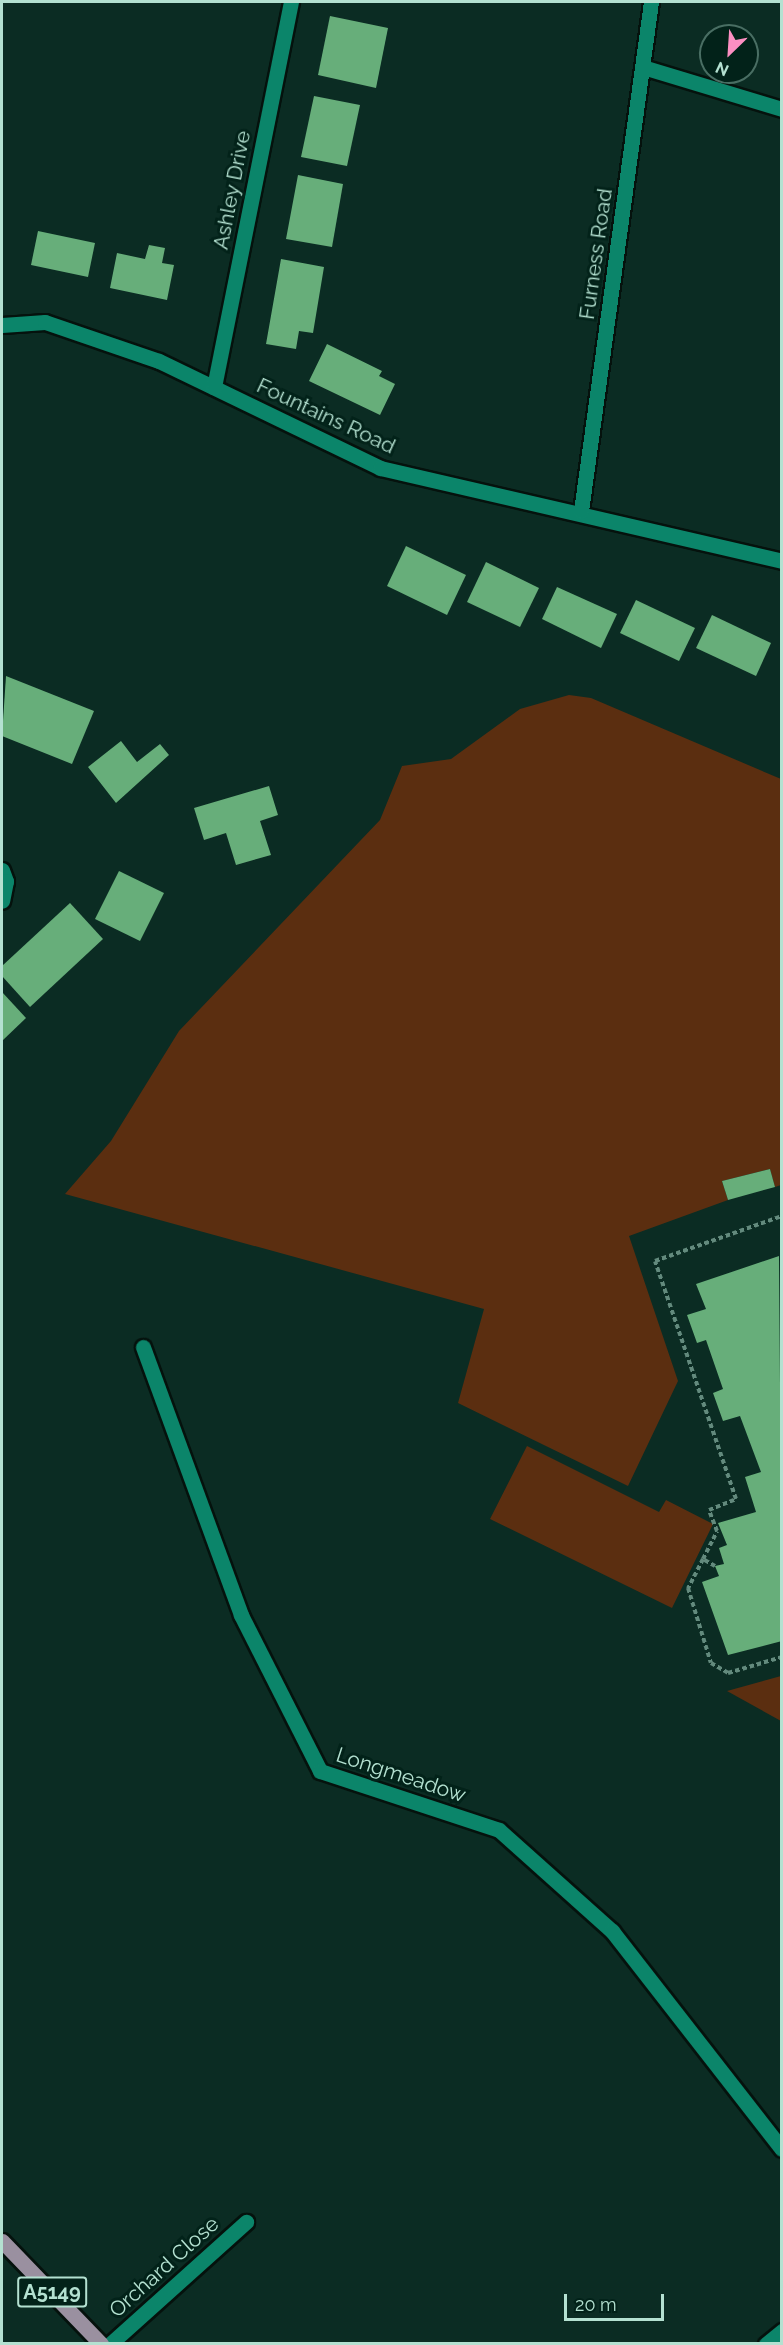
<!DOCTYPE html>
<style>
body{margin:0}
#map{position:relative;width:783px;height:2345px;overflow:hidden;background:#0b2c23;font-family:Raleway,sans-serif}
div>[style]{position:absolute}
.green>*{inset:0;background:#5b2e10}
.building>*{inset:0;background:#67ae7a}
.path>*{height:4px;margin-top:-2px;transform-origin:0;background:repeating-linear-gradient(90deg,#638a7d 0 4.5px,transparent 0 7.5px)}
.roads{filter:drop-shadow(2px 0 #05120d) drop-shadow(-2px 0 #05120d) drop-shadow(0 2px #05120d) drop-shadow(0 -2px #05120d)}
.minor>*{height:15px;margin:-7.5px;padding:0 7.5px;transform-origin:7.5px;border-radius:7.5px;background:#0b856a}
.tertiary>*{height:15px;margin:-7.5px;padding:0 7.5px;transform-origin:7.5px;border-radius:7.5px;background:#0b856a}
.primary>*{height:15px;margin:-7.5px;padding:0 7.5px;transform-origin:7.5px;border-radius:7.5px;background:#9a90a0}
span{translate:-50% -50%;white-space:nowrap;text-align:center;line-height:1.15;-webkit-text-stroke:6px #022219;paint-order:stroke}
.shield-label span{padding:2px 4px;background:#022219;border:2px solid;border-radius:4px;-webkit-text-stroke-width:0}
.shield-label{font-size:20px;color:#b4e1d1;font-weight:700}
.street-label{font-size:21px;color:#b4e1d1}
.frame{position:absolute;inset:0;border:3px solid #b4e1d1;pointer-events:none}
.north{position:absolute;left:699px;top:24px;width:60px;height:60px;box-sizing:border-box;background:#022219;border:2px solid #496e63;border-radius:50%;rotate:205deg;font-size:16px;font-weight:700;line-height:24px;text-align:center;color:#b4e1d1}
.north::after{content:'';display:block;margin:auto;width:21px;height:27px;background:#fc8fc2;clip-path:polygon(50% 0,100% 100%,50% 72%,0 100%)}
.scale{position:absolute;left:564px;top:2294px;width:100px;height:27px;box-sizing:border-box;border:3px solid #b4e1d1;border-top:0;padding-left:8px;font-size:18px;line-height:21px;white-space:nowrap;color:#b4e1d1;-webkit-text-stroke:4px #022219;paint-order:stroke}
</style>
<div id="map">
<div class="green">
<i style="clip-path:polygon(569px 695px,591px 698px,781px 779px,781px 1185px,775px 1187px,770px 1169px,722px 1181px,728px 1200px,629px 1236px,678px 1381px,628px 1486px,458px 1403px,484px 1309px,65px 1194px,111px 1141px,179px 1031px,380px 820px,402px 766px,451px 759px,520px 709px)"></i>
<i style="clip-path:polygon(527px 1446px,659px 1512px,666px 1500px,713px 1524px,672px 1608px,490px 1519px)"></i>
<i style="clip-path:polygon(781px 1676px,781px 1721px,727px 1691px)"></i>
</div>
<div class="building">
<i style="clip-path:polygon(330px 16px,388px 28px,376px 88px,318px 75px)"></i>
<i style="clip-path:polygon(314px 96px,360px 105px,347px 166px,301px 157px)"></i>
<i style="clip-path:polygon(298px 175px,343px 184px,332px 247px,286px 239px)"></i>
<i style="clip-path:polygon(38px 231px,95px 243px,88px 277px,31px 265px)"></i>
<i style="clip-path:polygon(149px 245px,165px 248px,162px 263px,174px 265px,167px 300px,110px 288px,117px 253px,145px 259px)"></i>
<i style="clip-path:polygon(281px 259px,324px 267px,313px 333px,299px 331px,296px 349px,266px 344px)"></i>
<i style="clip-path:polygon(327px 344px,382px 371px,379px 376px,395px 384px,380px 415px,309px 381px)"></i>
<i style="clip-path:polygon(406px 546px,466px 575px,447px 615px,387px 586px)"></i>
<i style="clip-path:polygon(486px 562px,539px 588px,520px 627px,467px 602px)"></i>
<i style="clip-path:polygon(557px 587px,617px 614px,601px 648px,542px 619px)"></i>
<i style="clip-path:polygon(636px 600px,695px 628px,679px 661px,620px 633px)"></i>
<i style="clip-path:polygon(712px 615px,771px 643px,756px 676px,696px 648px)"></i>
<i style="clip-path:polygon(6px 676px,94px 711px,72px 764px,2px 736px)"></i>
<i style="clip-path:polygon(121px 741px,137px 762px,160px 744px,169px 755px,116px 803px,88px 767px)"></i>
<i style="clip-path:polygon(269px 786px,278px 815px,260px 821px,271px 855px,236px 865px,226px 833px,204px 840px,194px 808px)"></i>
<i style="clip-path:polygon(119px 871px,164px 893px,140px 941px,95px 919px)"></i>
<i style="clip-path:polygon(70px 903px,103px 939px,30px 1007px,2px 976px,2px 966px)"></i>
<i style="clip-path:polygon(2px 992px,26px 1018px,2px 1041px)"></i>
<i style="clip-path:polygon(770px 1169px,775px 1187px,728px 1200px,722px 1181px)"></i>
<i style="clip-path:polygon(779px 1256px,782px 1641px,728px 1655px,702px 1582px,719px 1576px,715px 1566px,724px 1564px,719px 1548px,727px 1545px,718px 1523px,756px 1512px,745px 1477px,761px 1472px,740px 1416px,723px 1421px,713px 1393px,723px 1389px,706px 1340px,697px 1343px,687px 1315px,706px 1309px,696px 1284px)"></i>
</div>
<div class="path">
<i style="left:703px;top:1559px;width:31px;rotate:-63deg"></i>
<i style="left:717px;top:1531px;width:22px;rotate:-111deg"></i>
<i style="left:709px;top:1510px;width:29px;rotate:-22deg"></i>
<i style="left:736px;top:1499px;width:251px;rotate:-108.8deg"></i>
<i style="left:655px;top:1261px;width:135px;rotate:-19.5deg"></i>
<i style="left:715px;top:1566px;width:14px;rotate:-150deg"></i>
<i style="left:703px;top:1559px;width:33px;rotate:117deg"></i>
<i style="left:688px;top:1588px;width:78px;rotate:73deg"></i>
<i style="left:711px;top:1663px;width:20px;rotate:30deg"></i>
<i style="left:728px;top:1673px;width:56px;rotate:-16.5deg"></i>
</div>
<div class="roads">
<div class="minor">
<i style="left:643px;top:67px;width:145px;rotate:16.8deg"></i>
<i style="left:2px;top:325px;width:43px;rotate:-4deg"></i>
<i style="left:45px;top:322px;width:120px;rotate:18.9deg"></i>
<i style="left:159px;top:361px;width:246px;rotate:25.8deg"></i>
<i style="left:380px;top:468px;width:413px;rotate:13deg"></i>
<i style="left:214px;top:387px;width:393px;rotate:-78.7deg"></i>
<i style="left:581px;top:511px;width:514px;rotate:-82.17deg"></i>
<i style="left:2px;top:870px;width:12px;rotate:70deg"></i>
<i style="left:6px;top:881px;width:20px;rotate:101deg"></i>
<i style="left:143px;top:1347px;width:285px;rotate:69.9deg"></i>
<i style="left:241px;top:1615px;width:175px;rotate:63.1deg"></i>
<i style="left:320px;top:1771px;width:188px;rotate:18.2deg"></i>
<i style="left:499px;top:1830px;width:152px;rotate:41.8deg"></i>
<i style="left:612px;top:1931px;width:276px;rotate:52.1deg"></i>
<i style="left:110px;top:2344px;width:183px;rotate:-41.9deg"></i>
</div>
<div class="tertiary">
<i style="left:766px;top:2344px;width:21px;rotate:-39deg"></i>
</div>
<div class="primary">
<i style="left:2px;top:2241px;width:143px;rotate:46.1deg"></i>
</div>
</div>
<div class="shield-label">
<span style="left:52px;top:2292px">A5149</span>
</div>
<div class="street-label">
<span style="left:232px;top:190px;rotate:-79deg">Ashley Drive</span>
<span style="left:596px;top:254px;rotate:-82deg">Furness Road</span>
<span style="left:326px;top:416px;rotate:25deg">Fountains Road</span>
<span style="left:401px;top:1775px;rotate:18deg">Longmeadow</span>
<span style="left:164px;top:2267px;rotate:-42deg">Orchard Close</span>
</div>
<div class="frame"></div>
<div class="north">N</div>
<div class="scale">20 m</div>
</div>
